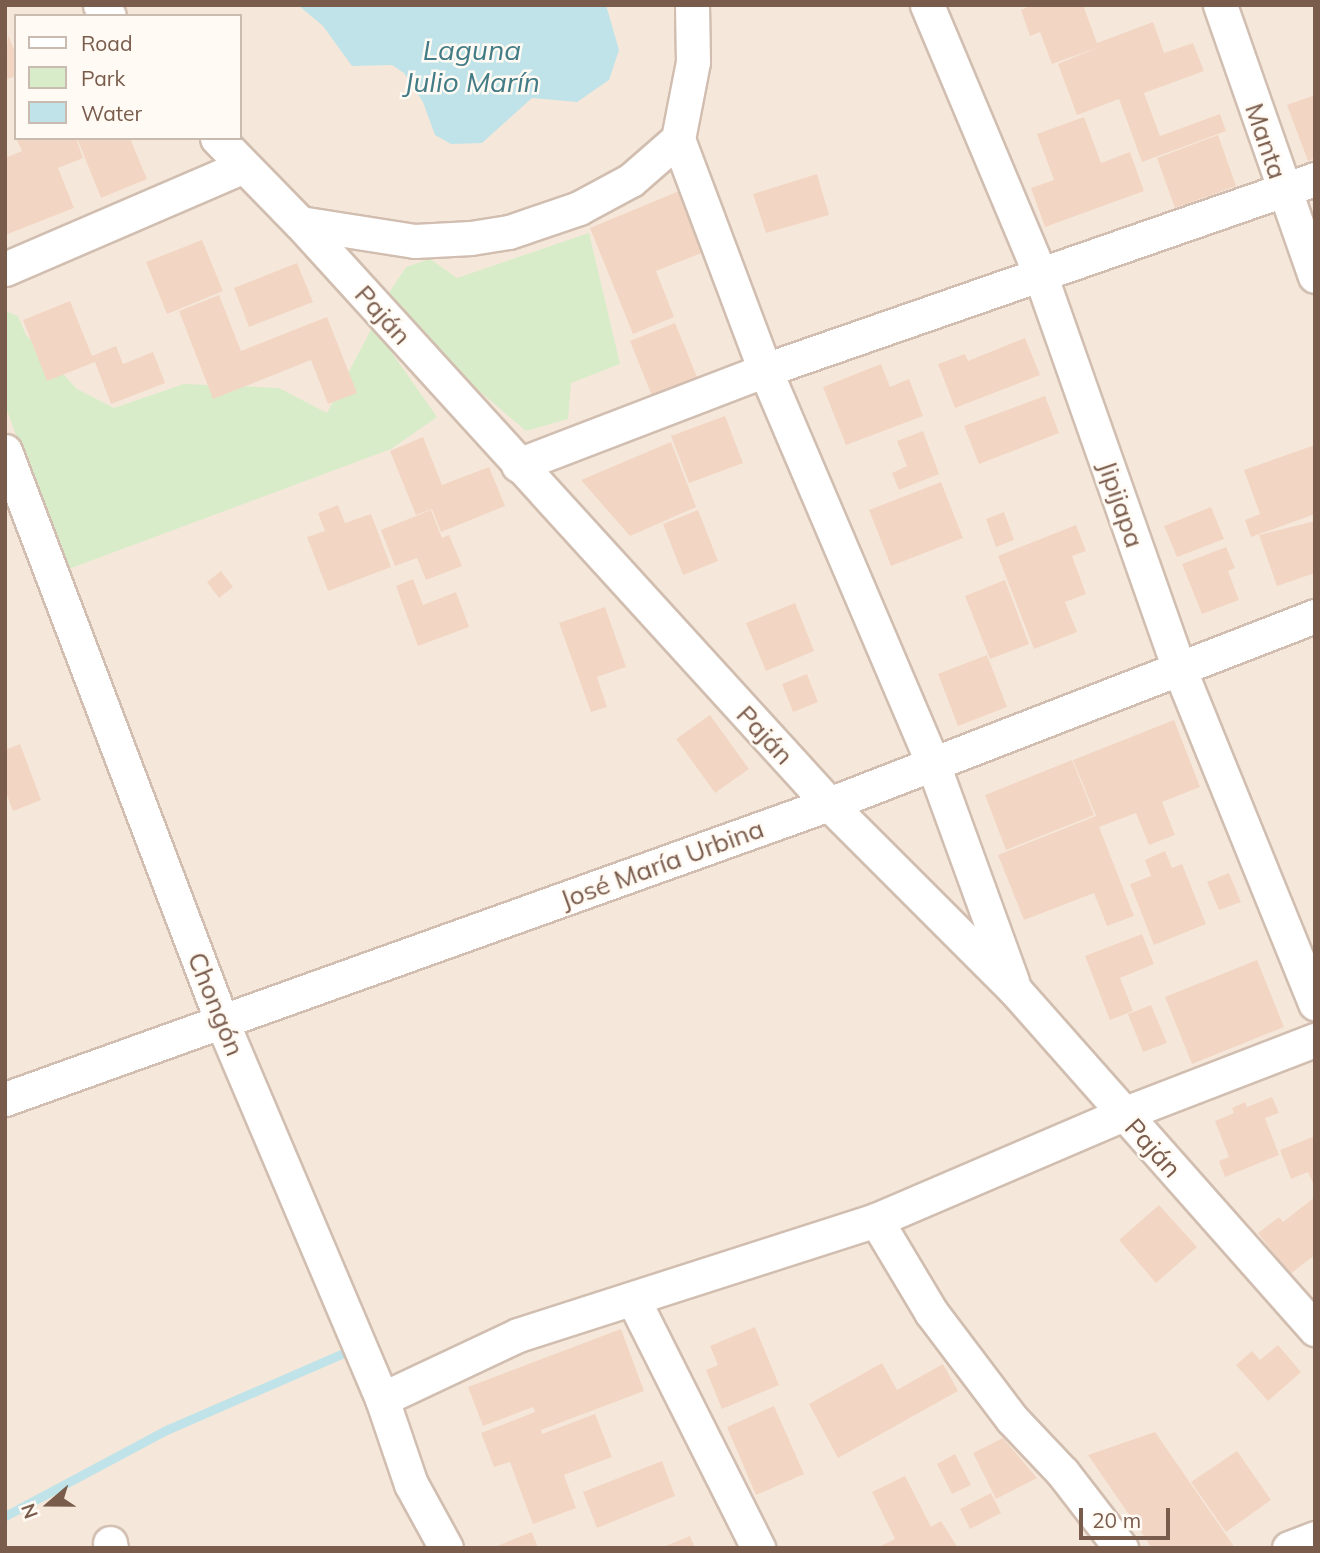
<!DOCTYPE html>
<meta charset="utf-8">
<style>
body{margin:0}
#map{position:relative;width:1320px;height:1553px;overflow:hidden;background:#fdf6ec;font-family:Mulish,sans-serif}
div>[style]{position:absolute}
.residential>*{inset:0;background:#f5e8da}
.green>*{inset:0;background:#d8ecc9}
.water>*{inset:0;background:#bfe3e8}
.stream>*{height:9px;margin:-4.5px;padding:0 4.5px;transform-origin:4.5px;border-radius:4.5px;background:#bfe3e8}
.building>*{inset:0;background:#f3d5c3}
.roads{filter:drop-shadow(2px 0 #d1beb0) drop-shadow(-2px 0 #d1beb0) drop-shadow(0 2px #d1beb0) drop-shadow(0 -2px #d1beb0)}
.minor>*{height:33px;margin:-16.5px;padding:0 16.5px;transform-origin:16.5px;border-radius:16.5px;background:#fff}
span{translate:-50% -50%;white-space:nowrap;text-align:center;line-height:1.15;-webkit-text-stroke:5px #fffaf3;paint-order:stroke}
.street-label{font-size:26px;color:#7a5c4d}
.water-label{font-size:28px;color:#437c86;font-style:italic}
.frame{position:absolute;inset:0;border:7px solid #7a5c4d;pointer-events:none}
.legend{position:absolute;left:14px;top:14px;width:228px;height:126px;box-sizing:border-box;background:#fffaf3;border:2px solid #cabbb1;margin:0;padding:9px 12px;list-style:none;font-size:21px;color:#7a5c4d}
.legend li{display:flex;align-items:center;gap:14px;height:35px}
.legend b{width:35px;border:2px solid #cabbb1}
.north{position:absolute;left:14px;top:1469px;width:70px;height:70px;-webkit-text-stroke:5px #fffaf3;paint-order:stroke;rotate:250deg;font-size:19px;font-weight:700;line-height:28px;text-align:center;color:#7a5c4d}
.north::after{content:'';display:block;margin:auto;width:24px;height:32px;background:#7a5c4d;clip-path:polygon(50% 0,100% 100%,50% 72%,0 100%)}
.scale{position:absolute;left:1079px;top:1508px;width:91px;height:32px;box-sizing:border-box;border:4px solid #7a5c4d;border-top:0;padding-left:9px;font-size:21px;line-height:24px;white-space:nowrap;color:#7a5c4d;-webkit-text-stroke:5px #fffaf3;paint-order:stroke}
</style>
<div id="map">
<div class="residential">
<i style="clip-path:polygon(evenodd,5px 5px,1315px 5px,1315px 1548px,5px 1548px,5px 5px,16px 16px,240px 16px,240px 138px,16px 138px,16px 16px)"></i>
</div>
<div class="green">
<i style="clip-path:polygon(589px 233px,620px 364px,571px 383px,568px 419px,526px 431px,416px 337px,389px 293px,406px 267px,430px 259px,457px 278px)"></i>
<i style="clip-path:polygon(5px 311px,18px 316px,26px 335px,77px 389px,114px 408px,184px 384px,279px 388px,327px 413px,373px 326px,437px 417px,391px 449px,66px 570px,5px 405px)"></i>
</div>
<div class="water">
<i style="clip-path:polygon(298px 5px,606px 5px,619px 50px,609px 80px,577px 102px,532px 98px,482px 143px,451px 144px,435px 135px,423px 102px,404px 73px,392px 65px,352px 66px,323px 26px)"></i>
</div>
<div class="stream">
<i style="left:5px;top:1516px;width:180px;rotate:-28.1deg"></i>
<i style="left:164px;top:1431px;width:193px;rotate:-23.5deg"></i>
</div>
<div class="building">
<i style="clip-path:polygon(1032px 5px,1083px 5px,1097px 43px,1153px 22px,1164px 53px,1193px 43px,1204px 71px,1144px 93px,1160px 136px,1220px 114px,1226px 131px,1142px 162px,1119px 99px,1077px 115px,1058px 64px,1099px 47px,1052px 64px,1040px 32px,1030px 36px,1021px 10px)"></i>
<i style="clip-path:polygon(8px 35px,16px 55px,16px 76px,5px 80px)"></i>
<i style="clip-path:polygon(1315px 95px,1315px 158px,1308px 161px,1287px 105px)"></i>
<i style="clip-path:polygon(1084px 117px,1101px 163px,1130px 152px,1144px 191px,1045px 227px,1031px 188px,1054px 180px,1037px 134px)"></i>
<i style="clip-path:polygon(1218px 135px,1236px 186px,1175px 208px,1157px 158px)"></i>
<i style="clip-path:polygon(16px 138px,76px 138px,83px 158px,58px 168px,74px 208px,5px 235px,5px 158px,22px 151px)"></i>
<i style="clip-path:polygon(77px 138px,137px 138px,131px 141px,147px 179px,101px 198px)"></i>
<i style="clip-path:polygon(817px 174px,829px 215px,766px 233px,753px 194px)"></i>
<i style="clip-path:polygon(684px 189px,709px 250px,656px 271px,674px 317px,633px 334px,590px 228px)"></i>
<i style="clip-path:polygon(202px 240px,223px 291px,167px 314px,146px 262px)"></i>
<i style="clip-path:polygon(297px 263px,313px 302px,249px 327px,234px 288px)"></i>
<i style="clip-path:polygon(219px 295px,241px 351px,327px 317px,357px 393px,328px 404px,311px 360px,213px 399px,179px 311px)"></i>
<i style="clip-path:polygon(70px 301px,92px 356px,116px 346px,123px 364px,153px 352px,165px 383px,111px 404px,95px 362px,47px 381px,23px 320px)"></i>
<i style="clip-path:polygon(675px 323px,697px 377px,652px 396px,630px 341px)"></i>
<i style="clip-path:polygon(1025px 338px,1040px 375px,955px 408px,938px 364px,965px 354px,968px 361px)"></i>
<i style="clip-path:polygon(881px 364px,890px 387px,909px 379px,923px 416px,846px 445px,823px 387px)"></i>
<i style="clip-path:polygon(1045px 396px,1059px 433px,979px 464px,964px 426px)"></i>
<i style="clip-path:polygon(725px 416px,743px 463px,689px 483px,671px 436px)"></i>
<i style="clip-path:polygon(923px 431px,939px 474px,899px 490px,892px 473px,907px 466px,897px 441px)"></i>
<i style="clip-path:polygon(423px 437px,442px 485px,489px 467px,505px 506px,441px 532px,432px 509px,416px 515px,390px 451px)"></i>
<i style="clip-path:polygon(671px 442px,696px 507px,630px 536px,581px 480px)"></i>
<i style="clip-path:polygon(1315px 445px,1315px 514px,1251px 537px,1245px 520px,1260px 514px,1244px 470px)"></i>
<i style="clip-path:polygon(941px 482px,963px 538px,891px 566px,869px 510px)"></i>
<i style="clip-path:polygon(338px 505px,345px 523px,371px 514px,391px 567px,328px 591px,307px 537px,325px 531px,318px 513px)"></i>
<i style="clip-path:polygon(1211px 507px,1224px 539px,1177px 557px,1164px 526px)"></i>
<i style="clip-path:polygon(431px 510px,442px 538px,449px 535px,462px 566px,426px 580px,417px 558px,395px 566px,381px 530px)"></i>
<i style="clip-path:polygon(698px 510px,718px 561px,683px 575px,663px 524px)"></i>
<i style="clip-path:polygon(1004px 512px,1014px 540px,996px 547px,986px 519px)"></i>
<i style="clip-path:polygon(1315px 521px,1315px 573px,1277px 586px,1259px 535px)"></i>
<i style="clip-path:polygon(1076px 525px,1086px 551px,1072px 556px,1086px 594px,1065px 602px,1077px 632px,1034px 649px,998px 556px)"></i>
<i style="clip-path:polygon(1226px 547px,1235px 568px,1228px 571px,1239px 600px,1202px 614px,1182px 564px)"></i>
<i style="clip-path:polygon(221px 571px,233px 587px,219px 598px,207px 582px)"></i>
<i style="clip-path:polygon(413px 579px,423px 605px,456px 592px,469px 627px,418px 646px,396px 586px)"></i>
<i style="clip-path:polygon(1005px 580px,1029px 644px,990px 659px,965px 596px)"></i>
<i style="clip-path:polygon(795px 603px,814px 651px,766px 671px,746px 623px)"></i>
<i style="clip-path:polygon(605px 607px,626px 667px,597px 677px,607px 707px,591px 712px,559px 623px)"></i>
<i style="clip-path:polygon(987px 655px,1007px 707px,958px 726px,938px 674px)"></i>
<i style="clip-path:polygon(807px 674px,818px 702px,793px 712px,782px 684px)"></i>
<i style="clip-path:polygon(710px 715px,749px 769px,715px 793px,676px 739px)"></i>
<i style="clip-path:polygon(1174px 720px,1200px 787px,1162px 802px,1175px 835px,1149px 845px,1136px 813px,1099px 827px,1134px 916px,1107px 926px,1094px 893px,1024px 920px,998px 855px,1096px 816px,1073px 760px)"></i>
<i style="clip-path:polygon(20px 744px,41px 800px,13px 811px,5px 790px,5px 750px)"></i>
<i style="clip-path:polygon(1072px 760px,1094px 815px,1006px 850px,985px 795px)"></i>
<i style="clip-path:polygon(1165px 851px,1172px 868px,1182px 864px,1206px 924px,1154px 945px,1130px 884px,1151px 876px,1145px 860px)"></i>
<i style="clip-path:polygon(1229px 873px,1241px 902px,1219px 910px,1207px 882px)"></i>
<i style="clip-path:polygon(1142px 934px,1154px 964px,1120px 978px,1133px 1011px,1110px 1020px,1085px 956px)"></i>
<i style="clip-path:polygon(1257px 960px,1284px 1027px,1192px 1064px,1165px 997px)"></i>
<i style="clip-path:polygon(1151px 1005px,1167px 1043px,1143px 1052px,1128px 1014px)"></i>
<i style="clip-path:polygon(1272px 1097px,1279px 1113px,1265px 1118px,1279px 1155px,1225px 1177px,1219px 1161px,1229px 1157px,1215px 1121px,1234px 1113px,1232px 1108px,1245px 1102px,1247px 1107px)"></i>
<i style="clip-path:polygon(1315px 1136px,1315px 1188px,1308px 1172px,1291px 1179px,1280px 1150px)"></i>
<i style="clip-path:polygon(1315px 1197px,1315px 1255px,1290px 1274px,1258px 1233px,1279px 1217px,1283px 1222px)"></i>
<i style="clip-path:polygon(1159px 1205px,1197px 1247px,1156px 1283px,1119px 1240px)"></i>
<i style="clip-path:polygon(755px 1327px,779px 1385px,722px 1409px,706px 1370px,718px 1365px,710px 1346px)"></i>
<i style="clip-path:polygon(621px 1329px,644px 1391px,541px 1430px,542px 1434px,595px 1414px,612px 1457px,564px 1475px,576px 1508px,533px 1524px,510px 1462px,494px 1467px,481px 1433px,535px 1412px,533px 1407px,483px 1426px,468px 1387px)"></i>
<i style="clip-path:polygon(1278px 1345px,1301px 1372px,1268px 1401px,1236px 1365px,1252px 1351px,1260px 1360px)"></i>
<i style="clip-path:polygon(882px 1363px,897px 1390px,943px 1364px,958px 1391px,838px 1458px,809px 1404px)"></i>
<i style="clip-path:polygon(774px 1406px,804px 1474px,756px 1495px,727px 1427px)"></i>
<i style="clip-path:polygon(1155px 1432px,1235px 1548px,1152px 1548px,1088px 1455px)"></i>
<i style="clip-path:polygon(1003px 1438px,1037px 1478px,996px 1499px,973px 1453px)"></i>
<i style="clip-path:polygon(1237px 1451px,1271px 1500px,1226px 1532px,1191px 1482px)"></i>
<i style="clip-path:polygon(955px 1454px,971px 1485px,952px 1494px,937px 1464px)"></i>
<i style="clip-path:polygon(662px 1461px,675px 1496px,597px 1528px,583px 1492px)"></i>
<i style="clip-path:polygon(905px 1476px,931px 1527px,941px 1521px,958px 1548px,877px 1548px,895px 1539px,872px 1492px)"></i>
<i style="clip-path:polygon(991px 1493px,1001px 1513px,970px 1529px,960px 1509px)"></i>
<i style="clip-path:polygon(532px 1532px,538px 1548px,492px 1548px)"></i>
<i style="clip-path:polygon(690px 1536px,695px 1548px,661px 1548px)"></i>
</div>
<div class="roads">
<div class="minor">
<i style="left:100px;top:5px;width:14px;rotate:51deg"></i>
<i style="left:927px;top:5px;width:292px;rotate:67.2deg"></i>
<i style="left:1040px;top:274px;width:418px;rotate:70.6deg"></i>
<i style="left:1179px;top:668px;width:362px;rotate:67.9deg"></i>
<i style="left:1220px;top:5px;width:287px;rotate:70.7deg"></i>
<i style="left:217px;top:138px;width:119px;rotate:45.7deg"></i>
<i style="left:300px;top:223px;width:786px;rotate:47.68deg"></i>
<i style="left:829px;top:804px;width:263px;rotate:45deg"></i>
<i style="left:1015px;top:990px;width:453px;rotate:48.5deg"></i>
<i style="left:678px;top:139px;width:247px;rotate:69.4deg"></i>
<i style="left:765px;top:370px;width:428px;rotate:66.9deg"></i>
<i style="left:933px;top:764px;width:231px;rotate:70deg"></i>
<i style="left:300px;top:223px;width:116px;rotate:8.9deg"></i>
<i style="left:415px;top:241px;width:56px;rotate:-3.1deg"></i>
<i style="left:471px;top:238px;width:38px;rotate:-9deg"></i>
<i style="left:509px;top:232px;width:74px;rotate:-18.9deg"></i>
<i style="left:579px;top:208px;width:59px;rotate:-28.3deg"></i>
<i style="left:631px;top:180px;width:62px;rotate:-41.1deg"></i>
<i style="left:678px;top:139px;width:78px;rotate:-79deg"></i>
<i style="left:693px;top:62px;width:57px;rotate:-91deg"></i>
<i style="left:5px;top:269px;width:258px;rotate:-23.3deg"></i>
<i style="left:5px;top:451px;width:611px;rotate:69.19deg"></i>
<i style="left:222px;top:1022px;width:410px;rotate:67deg"></i>
<i style="left:382px;top:1399px;width:90px;rotate:71.2deg"></i>
<i style="left:411px;top:1484px;width:73px;rotate:61.3deg"></i>
<i style="left:518px;top:465px;width:265px;rotate:-21deg"></i>
<i style="left:765px;top:370px;width:582px;rotate:-19.15deg"></i>
<i style="left:5px;top:1099px;width:875px;rotate:-19.7deg"></i>
<i style="left:829px;top:804px;width:521px;rotate:-21.15deg"></i>
<i style="left:876px;top:1220px;width:107px;rotate:59.1deg"></i>
<i style="left:931px;top:1312px;width:134px;rotate:52.9deg"></i>
<i style="left:1012px;top:1419px;width:74px;rotate:46.6deg"></i>
<i style="left:1063px;top:1473px;width:95px;rotate:52.3deg"></i>
<i style="left:633px;top:1299px;width:279px;rotate:63.3deg"></i>
<i style="left:382px;top:1399px;width:150px;rotate:-25.2deg"></i>
<i style="left:518px;top:1335px;width:376px;rotate:-17.8deg"></i>
<i style="left:876px;top:1220px;width:269px;rotate:-23.2deg"></i>
<i style="left:1123px;top:1114px;width:206px;rotate:-21.1deg"></i>
<i style="left:110px;top:1543px;width:5px;rotate:79deg"></i>
<i style="left:1289px;top:1548px;width:28px;rotate:-21deg"></i>
</div>
</div>
<div class="street-label">
<span style="left:1266px;top:141px;rotate:71deg">Manta</span>
<span style="left:383px;top:315px;rotate:48deg">Paján</span>
<span style="left:1121px;top:504px;rotate:71deg">Jipijapa</span>
<span style="left:765px;top:735px;rotate:47deg">Paján</span>
<span style="left:662px;top:864px;rotate:-20deg">José María Urbina</span>
<span style="left:216px;top:1004px;rotate:68deg">Chongón</span>
<span style="left:1153px;top:1148px;rotate:48deg">Paján</span>
</div>
<div class="water-label">
<span style="left:472px;top:66px">Laguna<br>Julio Marín</span>
</div>
<div class="frame"></div>
<ul class="legend">
<li><b style="height:9px;background:#fff"></b>Road</li>
<li><b style="height:19px;background:#d8ecc9"></b>Park</li>
<li><b style="height:19px;background:#bfe3e8"></b>Water</li>
</ul>
<div class="north">N</div>
<div class="scale">20 m</div>
</div>
